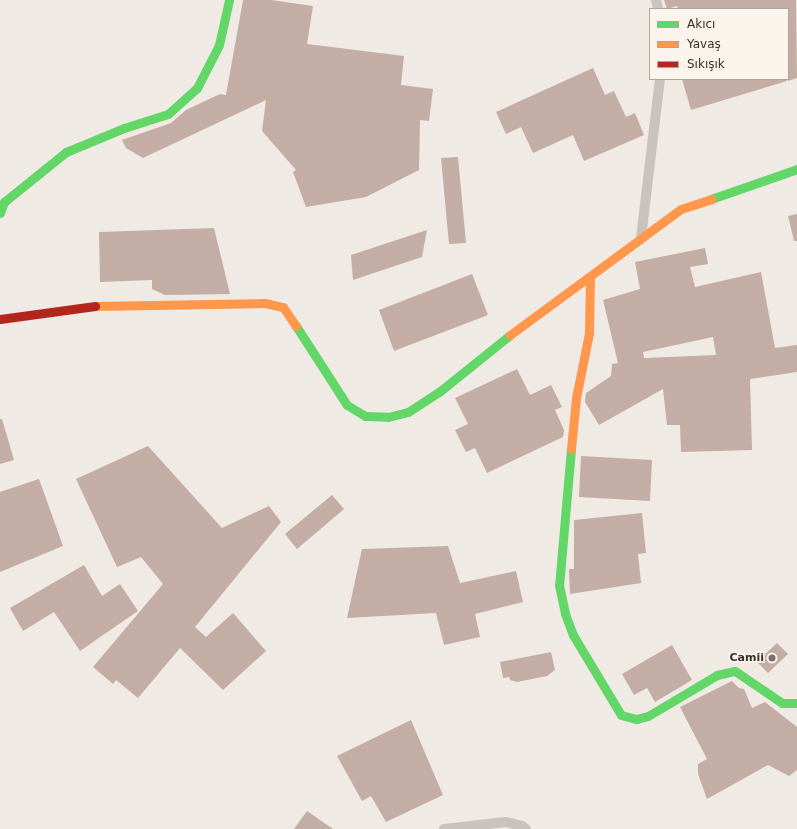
<!DOCTYPE html>
<meta charset="utf-8">
<style>
body{margin:0}
#map{position:relative;width:797px;height:829px;overflow:hidden;background:#f0eae4;font-family:"DejaVu Sans",sans-serif}
div>[style]{position:absolute}
.building>*{inset:0;background:#c4ada5}
.street>*{height:10px;margin:-5px;padding:0 5px;transform-origin:5px;border-radius:5px;background:#c9c2bd}
.fast>*{height:9px;margin:-4.5px;padding:0 4.5px;transform-origin:4.5px;border-radius:4.5px;background:#63d668}
.slow>*{height:9px;margin:-4.5px;padding:0 4.5px;transform-origin:4.5px;border-radius:4.5px;background:#ff974d}
.jam>*{height:9px;margin:-4.5px;padding:0 4.5px;transform-origin:4.5px;border-radius:4.5px;background:#b3261e}
.dots>*{width:11px;height:11px;translate:-50% -50%;box-sizing:border-box;border:2px solid #fbf4ed;border-radius:50%}
span{translate:-50% -50%;white-space:nowrap;text-align:center;line-height:1.15;-webkit-text-stroke:3.5px #fbf4ed;paint-order:stroke}
.poi-label{font-size:11px;color:#3b2f2a;font-weight:700}
.right{translate:-100% -50%;text-align:right}
.legend{position:absolute;left:649px;top:8px;width:140px;height:72px;box-sizing:border-box;background:#fbf4ed;border:1px solid #aea59f;margin:0;padding:5px 7px;list-style:none;font-size:12px;color:#3b2f2a}
.legend li{display:flex;align-items:center;gap:8px;height:20px}
.legend b{width:20px;border:1px solid #aea59f}
</style>
<div id="map">
<div class="building">
<i style="clip-path:polygon(243px 0,271px 0,313px 6px,307px 44px,404px 56px,401px 85px,433px 89px,429px 121px,420px 120px,419px 170px,366px 197px,306px 207px,293px 172px,296px 170px,262px 131px,266px 100px,143px 158px,126px 148px,122px 140px,171px 123px,186px 110px,220px 94px,226px 95px)"></i>
<i style="clip-path:polygon(664px 0,796px 0,797px 78px,788px 81px,788px 9px,678px 9px,677px 6px,667px 9px)"></i>
<i style="clip-path:polygon(593px 68px,605px 95px,614px 91px,626px 117px,635px 113px,644px 135px,584px 161px,573px 135px,533px 153px,521px 127px,506px 134px,496px 112px)"></i>
<i style="clip-path:polygon(682px 79px,786px 79px,787px 81px,691px 110px)"></i>
<i style="clip-path:polygon(458px 157px,466px 243px,449px 244px,441px 158px)"></i>
<i style="clip-path:polygon(797px 214px,797px 241px,794px 241px,788px 216px)"></i>
<i style="clip-path:polygon(214px 228px,230px 294px,165px 295px,152px 289px,152px 280px,100px 282px,99px 232px)"></i>
<i style="clip-path:polygon(427px 230px,422px 257px,353px 280px,351px 255px)"></i>
<i style="clip-path:polygon(evenodd,705px 248px,708px 264px,690px 267px,695px 287px,761px 272px,775px 348px,797px 345px,797px 372px,750px 379px,752px 450px,681px 452px,680px 425px,667px 425px,663px 389px,599px 425px,585px 402px,586px 393px,611px 376px,612px 364px,618px 363px,603px 300px,640px 289px,635px 262px,705px 248px,713px 337px,716px 355px,644px 358px,643px 352px,713px 337px)"></i>
<i style="clip-path:polygon(472px 274px,488px 315px,394px 351px,379px 310px)"></i>
<i style="clip-path:polygon(517px 369px,530px 395px,551px 385px,562px 407px,555px 410px,564px 430px,563px 437px,487px 473px,475px 448px,466px 452px,455px 430px,468px 424px,455px 398px)"></i>
<i style="clip-path:polygon(0 419px,2px 419px,14px 460px,0 464px)"></i>
<i style="clip-path:polygon(148px 446px,222px 528px,269px 506px,281px 522px,195px 627px,206px 637px,233px 613px,266px 651px,223px 690px,180px 648px,138px 698px,116px 680px,113px 684px,93px 667px,163px 584px,141px 557px,117px 567px,76px 479px)"></i>
<i style="clip-path:polygon(581px 456px,652px 460px,650px 501px,579px 497px)"></i>
<i style="clip-path:polygon(39px 479px,63px 546px,0 572px,0 492px)"></i>
<i style="clip-path:polygon(332px 495px,344px 509px,297px 549px,285px 534px)"></i>
<i style="clip-path:polygon(642px 513px,646px 553px,638px 554px,641px 583px,570px 594px,569px 569px,574px 569px,574px 520px)"></i>
<i style="clip-path:polygon(448px 546px,460px 583px,516px 571px,523px 602px,475px 614px,480px 637px,444px 645px,436px 613px,347px 618px,362px 549px)"></i>
<i style="clip-path:polygon(84px 565px,102px 596px,120px 584px,138px 611px,80px 651px,54px 612px,23px 631px,10px 608px)"></i>
<i style="clip-path:polygon(777px 643px,788px 654px,768px 673px,757px 662px)"></i>
<i style="clip-path:polygon(672px 645px,692px 680px,655px 702px,647px 688px,634px 695px,622px 674px)"></i>
<i style="clip-path:polygon(551px 652px,555px 670px,547px 676px,517px 682px,510px 680px,509px 677px,503px 678px,500px 662px)"></i>
<i style="clip-path:polygon(732px 681px,739px 688px,744px 689px,752px 708px,765px 702px,797px 727px,797px 770px,789px 776px,768px 765px,707px 799px,698px 774px,698px 764px,707px 759px,680px 707px)"></i>
<i style="clip-path:polygon(411px 720px,443px 795px,386px 822px,371px 796px,362px 801px,337px 756px)"></i>
<i style="clip-path:polygon(307px 811px,333px 829px,294px 829px)"></i>
</div>
<div class="street">
<i style="left:656px;top:0;width:9px;rotate:77deg"></i>
<i style="left:641px;top:238px;width:160px;rotate:-83.2deg"></i>
<i style="left:444px;top:829px;width:62px;rotate:-6.4deg"></i>
<i style="left:506px;top:822px;width:16px;rotate:14deg"></i>
<i style="left:522px;top:826px;width:5px;rotate:37deg"></i>
</div>
<div class="fast">
<i style="left:711px;top:199px;width:91px;rotate:-19.2deg"></i>
<i style="left:0;top:213px;width:12px;rotate:-70deg"></i>
<i style="left:4px;top:202px;width:80px;rotate:-38.9deg"></i>
<i style="left:66px;top:152px;width:63px;rotate:-22.5deg"></i>
<i style="left:124px;top:128px;width:46px;rotate:-17.7deg"></i>
<i style="left:168px;top:114px;width:39px;rotate:-42deg"></i>
<i style="left:197px;top:88px;width:48px;rotate:-62.9deg"></i>
<i style="left:219px;top:45px;width:46px;rotate:-77.5deg"></i>
<i style="left:296px;top:326px;width:94px;rotate:57.2deg"></i>
<i style="left:347px;top:405px;width:21px;rotate:31deg"></i>
<i style="left:365px;top:416px;width:23px;rotate:2deg"></i>
<i style="left:388px;top:417px;width:21px;rotate:-14deg"></i>
<i style="left:408px;top:412px;width:37px;rotate:-33deg"></i>
<i style="left:439px;top:392px;width:91px;rotate:-38.8deg"></i>
<i style="left:571px;top:449px;width:137px;rotate:95deg"></i>
<i style="left:559px;top:585px;width:30px;rotate:78deg"></i>
<i style="left:565px;top:614px;width:22px;rotate:69deg"></i>
<i style="left:573px;top:635px;width:93px;rotate:59deg"></i>
<i style="left:621px;top:715px;width:16px;rotate:15deg"></i>
<i style="left:636px;top:719px;width:12px;rotate:-14deg"></i>
<i style="left:648px;top:716px;width:80px;rotate:-30.7deg"></i>
<i style="left:717px;top:675px;width:18px;rotate:-13deg"></i>
<i style="left:735px;top:671px;width:57px;rotate:34.2deg"></i>
<i style="left:782px;top:703px;width:15px"></i>
</div>
<div class="slow">
<i style="left:95px;top:306px;width:170px;rotate:-1deg"></i>
<i style="left:265px;top:303px;width:18px;rotate:13deg"></i>
<i style="left:283px;top:307px;width:23px;rotate:56deg"></i>
<i style="left:510px;top:335px;width:212px;rotate:-36.4deg"></i>
<i style="left:681px;top:209px;width:32px;rotate:-18deg"></i>
<i style="left:571px;top:449px;width:51px;rotate:-84.4deg"></i>
<i style="left:576px;top:398px;width:66px;rotate:-78.7deg"></i>
<i style="left:589px;top:333px;width:55px;rotate:-89deg"></i>
</div>
<div class="jam">
<i style="left:0;top:319px;width:96px;rotate:-7.8deg"></i>
</div>
<div class="dots">
<i style="left:772px;top:658px;background:#7a706b"></i>
</div>
<div class="poi-label">
<span class="right" style="left:764px;top:658px">Camii</span>
</div>
<ul class="legend">
<li><b style="height:5px;background:#63d668"></b>Akıcı</li>
<li><b style="height:5px;background:#ff974d"></b>Yavaş</li>
<li><b style="height:5px;background:#b3261e"></b>Sıkışık</li>
</ul>
</div>
